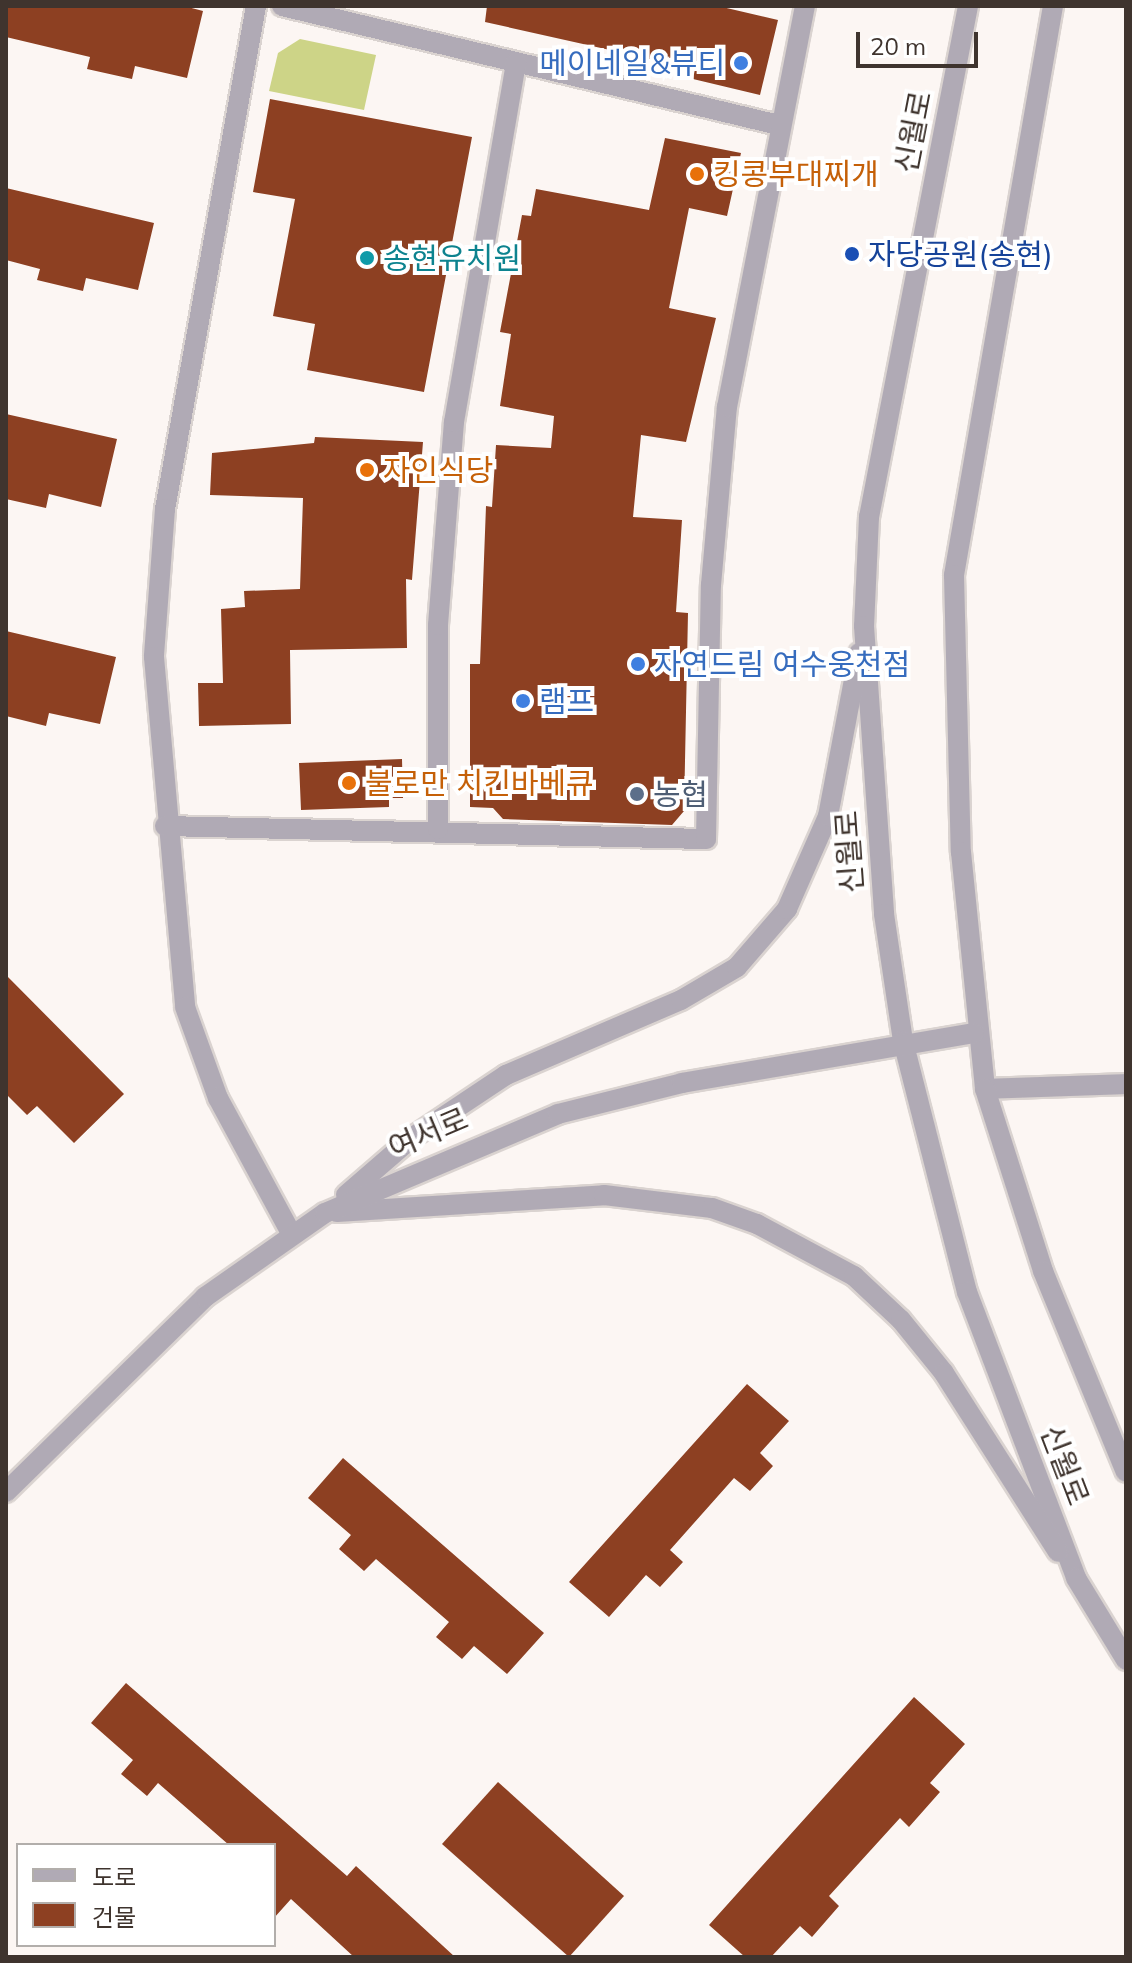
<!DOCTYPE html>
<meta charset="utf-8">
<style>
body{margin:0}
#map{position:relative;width:1132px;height:1963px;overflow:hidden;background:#fcf6f3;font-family:Mulish,"Noto Sans KR",sans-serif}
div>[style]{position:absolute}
.green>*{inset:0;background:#cdd487}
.building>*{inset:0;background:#8d4022}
.roads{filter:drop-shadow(2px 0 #dad3d0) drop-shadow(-2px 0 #dad3d0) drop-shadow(0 2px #dad3d0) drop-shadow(0 -2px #dad3d0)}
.pedestrian>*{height:20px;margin:-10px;padding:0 10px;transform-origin:10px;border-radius:10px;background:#b0aab5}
.minor>*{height:20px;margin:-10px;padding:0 10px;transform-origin:10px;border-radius:10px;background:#b0aab5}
.tertiary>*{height:20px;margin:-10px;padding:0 10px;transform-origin:10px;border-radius:10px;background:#b0aab5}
.dots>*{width:22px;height:22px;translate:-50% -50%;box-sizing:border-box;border:4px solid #fff;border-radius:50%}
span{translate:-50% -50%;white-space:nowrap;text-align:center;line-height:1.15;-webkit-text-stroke:8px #fff;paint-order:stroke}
.shop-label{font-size:30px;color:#366cbe}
.right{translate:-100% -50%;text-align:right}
.left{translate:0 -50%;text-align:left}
.street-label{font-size:30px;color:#3f342e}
.food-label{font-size:30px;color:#c56008}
.transit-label{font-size:30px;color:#164399}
.culture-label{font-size:30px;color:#0d838f}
.service-label{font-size:30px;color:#4e5e75}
.frame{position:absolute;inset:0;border:8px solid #3f342e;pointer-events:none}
.legend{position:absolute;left:16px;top:1843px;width:260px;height:104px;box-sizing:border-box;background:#fff;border:2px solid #b2aeab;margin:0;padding:10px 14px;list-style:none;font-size:24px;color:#3f342e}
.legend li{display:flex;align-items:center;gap:16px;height:40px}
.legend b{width:40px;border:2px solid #b2aeab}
.scale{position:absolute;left:856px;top:32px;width:122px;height:36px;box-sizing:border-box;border:4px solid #3f342e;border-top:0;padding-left:10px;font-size:24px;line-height:28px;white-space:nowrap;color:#3f342e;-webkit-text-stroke:6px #fff;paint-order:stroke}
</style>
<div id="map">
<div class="green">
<i style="clip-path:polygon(300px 39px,376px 55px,364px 110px,269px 91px,278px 53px)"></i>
</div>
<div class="building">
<i style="clip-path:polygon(6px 6px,184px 6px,203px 11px,187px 78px,135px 66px,132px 79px,87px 69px,90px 57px,6px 37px)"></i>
<i style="clip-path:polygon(487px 6px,718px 6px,778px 20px,760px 95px,693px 79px,695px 69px,485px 22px)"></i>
<i style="clip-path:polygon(270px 99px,472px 137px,424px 392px,307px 370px,315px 324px,273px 316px,295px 199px,253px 192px)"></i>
<i style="clip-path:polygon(665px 138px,741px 153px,727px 216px,689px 208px,669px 308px,716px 318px,686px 442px,641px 435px,633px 517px,682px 520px,676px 612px,688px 613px,684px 811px,672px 825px,503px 819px,493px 808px,470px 807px,470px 664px,480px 664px,486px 506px,492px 507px,496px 445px,551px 448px,554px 416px,500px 406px,511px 334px,500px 332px,522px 215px,531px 216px,536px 189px,649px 210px)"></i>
<i style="clip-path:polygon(6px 188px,154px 223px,138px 290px,86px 278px,83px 291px,37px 280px,40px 269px,6px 260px)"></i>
<i style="clip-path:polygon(6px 414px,117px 439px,101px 507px,49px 494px,46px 508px,6px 499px)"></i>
<i style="clip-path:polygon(315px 437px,423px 442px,412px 580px,406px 579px,407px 648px,290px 650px,291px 724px,199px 726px,198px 683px,223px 683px,221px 609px,245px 607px,244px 591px,300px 589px,303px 498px,210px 495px,212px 453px,314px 443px)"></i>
<i style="clip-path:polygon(6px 631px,116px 657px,100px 724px,49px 713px,46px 726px,6px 716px)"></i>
<i style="clip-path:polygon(402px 759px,403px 798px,389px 798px,389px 807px,301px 810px,299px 763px)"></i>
<i style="clip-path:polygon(6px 975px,124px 1094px,74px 1143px,37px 1106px,27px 1115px,6px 1094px)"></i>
<i style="clip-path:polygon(747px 1384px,789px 1421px,760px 1453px,773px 1466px,750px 1491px,734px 1478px,670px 1550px,683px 1562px,660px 1587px,646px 1575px,609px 1617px,569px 1582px)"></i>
<i style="clip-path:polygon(343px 1458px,544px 1633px,507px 1674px,474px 1646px,462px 1659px,436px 1637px,449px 1622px,376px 1559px,364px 1571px,339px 1549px,351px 1535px,308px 1498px)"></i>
<i style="clip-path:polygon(126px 1683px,347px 1876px,356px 1866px,455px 1957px,354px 1957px,291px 1899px,274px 1918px,274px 1845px,229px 1845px,158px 1783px,147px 1796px,121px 1774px,133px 1760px,91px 1723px)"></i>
<i style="clip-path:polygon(914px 1697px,965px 1744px,930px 1783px,940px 1792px,909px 1827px,900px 1818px,829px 1896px,839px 1906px,812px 1937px,800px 1926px,771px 1957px,745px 1957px,709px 1925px)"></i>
<i style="clip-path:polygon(498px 1782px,624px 1896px,569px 1957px,442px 1844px)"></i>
</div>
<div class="roads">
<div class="pedestrian">
<i style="left:985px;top:1089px;width:141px;rotate:-2deg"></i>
</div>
<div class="minor">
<i style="left:256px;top:6px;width:511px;rotate:100.25deg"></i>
<i style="left:165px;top:509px;width:148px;rotate:94.3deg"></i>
<i style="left:154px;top:657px;width:351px;rotate:84.9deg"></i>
<i style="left:185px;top:1007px;width:97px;rotate:70.1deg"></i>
<i style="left:218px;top:1098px;width:153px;rotate:61.6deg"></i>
<i style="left:282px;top:6px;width:511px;rotate:13.47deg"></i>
<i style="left:165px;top:826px;width:541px;rotate:1.38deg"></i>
<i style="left:706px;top:839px;width:254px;rotate:-88.9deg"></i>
<i style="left:711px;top:585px;width:179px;rotate:-84.9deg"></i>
<i style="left:727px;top:407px;width:409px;rotate:-79deg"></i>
<i style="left:438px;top:829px;width:204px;rotate:-90deg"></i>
<i style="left:438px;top:625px;width:204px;rotate:-85.5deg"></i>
<i style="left:454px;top:422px;width:365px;rotate:-80.2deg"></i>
</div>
<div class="tertiary">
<i style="left:968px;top:6px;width:521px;rotate:100.96deg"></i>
<i style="left:869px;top:517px;width:109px;rotate:92.6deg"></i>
<i style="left:864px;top:626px;width:289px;rotate:86deg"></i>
<i style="left:884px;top:914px;width:128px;rotate:81.5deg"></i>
<i style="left:903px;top:1041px;width:259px;rotate:75.7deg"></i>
<i style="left:967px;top:1292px;width:306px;rotate:69.1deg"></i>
<i style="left:1076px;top:1578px;width:96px;rotate:58.6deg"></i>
<i style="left:1053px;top:6px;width:578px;rotate:99.87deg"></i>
<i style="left:954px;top:575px;width:277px;rotate:88.6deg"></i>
<i style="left:961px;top:852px;width:238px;rotate:84.2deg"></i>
<i style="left:985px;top:1089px;width:191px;rotate:72.3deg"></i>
<i style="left:1043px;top:1271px;width:217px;rotate:67.6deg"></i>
<i style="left:346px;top:1195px;width:89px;rotate:-40.9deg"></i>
<i style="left:413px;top:1137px;width:112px;rotate:-33.7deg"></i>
<i style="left:506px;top:1075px;width:190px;rotate:-23.2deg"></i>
<i style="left:681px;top:1000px;width:65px;rotate:-30.5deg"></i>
<i style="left:737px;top:967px;width:77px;rotate:-49.2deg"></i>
<i style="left:787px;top:909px;width:102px;rotate:-66.2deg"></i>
<i style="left:828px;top:816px;width:166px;rotate:-79.2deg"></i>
<i style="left:337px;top:1212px;width:268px;rotate:-3.6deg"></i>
<i style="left:604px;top:1195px;width:109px;rotate:6.9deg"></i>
<i style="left:712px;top:1208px;width:48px;rotate:19.6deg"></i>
<i style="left:757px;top:1224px;width:110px;rotate:28.2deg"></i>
<i style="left:854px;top:1276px;width:64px;rotate:43.1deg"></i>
<i style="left:901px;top:1320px;width:68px;rotate:50.9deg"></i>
<i style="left:944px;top:1373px;width:212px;rotate:57.5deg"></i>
<i style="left:6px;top:1492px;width:279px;rotate:-44.4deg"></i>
<i style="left:205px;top:1297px;width:146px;rotate:-35deg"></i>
<i style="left:325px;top:1213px;width:253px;rotate:-23deg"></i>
<i style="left:558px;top:1114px;width:128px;rotate:-14deg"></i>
<i style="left:682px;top:1083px;width:296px;rotate:-9.7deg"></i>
</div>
</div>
<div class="dots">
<i style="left:741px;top:63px;background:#3f7fe0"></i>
<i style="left:697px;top:174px;background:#e8710a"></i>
<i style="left:852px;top:254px;background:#1a4fb4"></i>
<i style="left:367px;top:258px;background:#0f9aa8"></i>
<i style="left:367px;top:470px;background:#e8710a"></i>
<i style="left:638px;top:664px;background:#3f7fe0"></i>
<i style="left:523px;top:701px;background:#3f7fe0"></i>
<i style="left:349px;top:783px;background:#e8710a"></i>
<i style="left:637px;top:794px;background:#5c6f8a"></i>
</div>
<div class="shop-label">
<span class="right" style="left:725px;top:63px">메이네일&amp;뷰티</span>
<span class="left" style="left:654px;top:664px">자연드림 여수웅천점</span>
<span class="left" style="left:539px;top:701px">램프</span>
</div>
<div class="street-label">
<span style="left:913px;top:132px;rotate:-79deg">신월로</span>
<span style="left:849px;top:852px;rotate:-94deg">신월로</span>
<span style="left:428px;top:1133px;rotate:-23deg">여서로</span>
<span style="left:1065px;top:1465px;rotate:69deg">신월로</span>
</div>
<div class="food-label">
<span class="left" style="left:713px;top:174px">킹콩부대찌개</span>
<span class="left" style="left:383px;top:470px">자인식당</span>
<span class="left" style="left:365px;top:783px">불로만 치킨바베큐</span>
</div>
<div class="transit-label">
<span class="left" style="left:868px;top:254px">자당공원(송현)</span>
</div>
<div class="culture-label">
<span class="left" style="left:383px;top:258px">송현유치원</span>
</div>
<div class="service-label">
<span class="left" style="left:653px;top:794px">농협</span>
</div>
<div class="frame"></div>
<ul class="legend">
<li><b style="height:10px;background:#b0aab5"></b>도로</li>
<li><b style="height:22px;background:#8d4022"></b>건물</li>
</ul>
<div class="scale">20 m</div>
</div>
